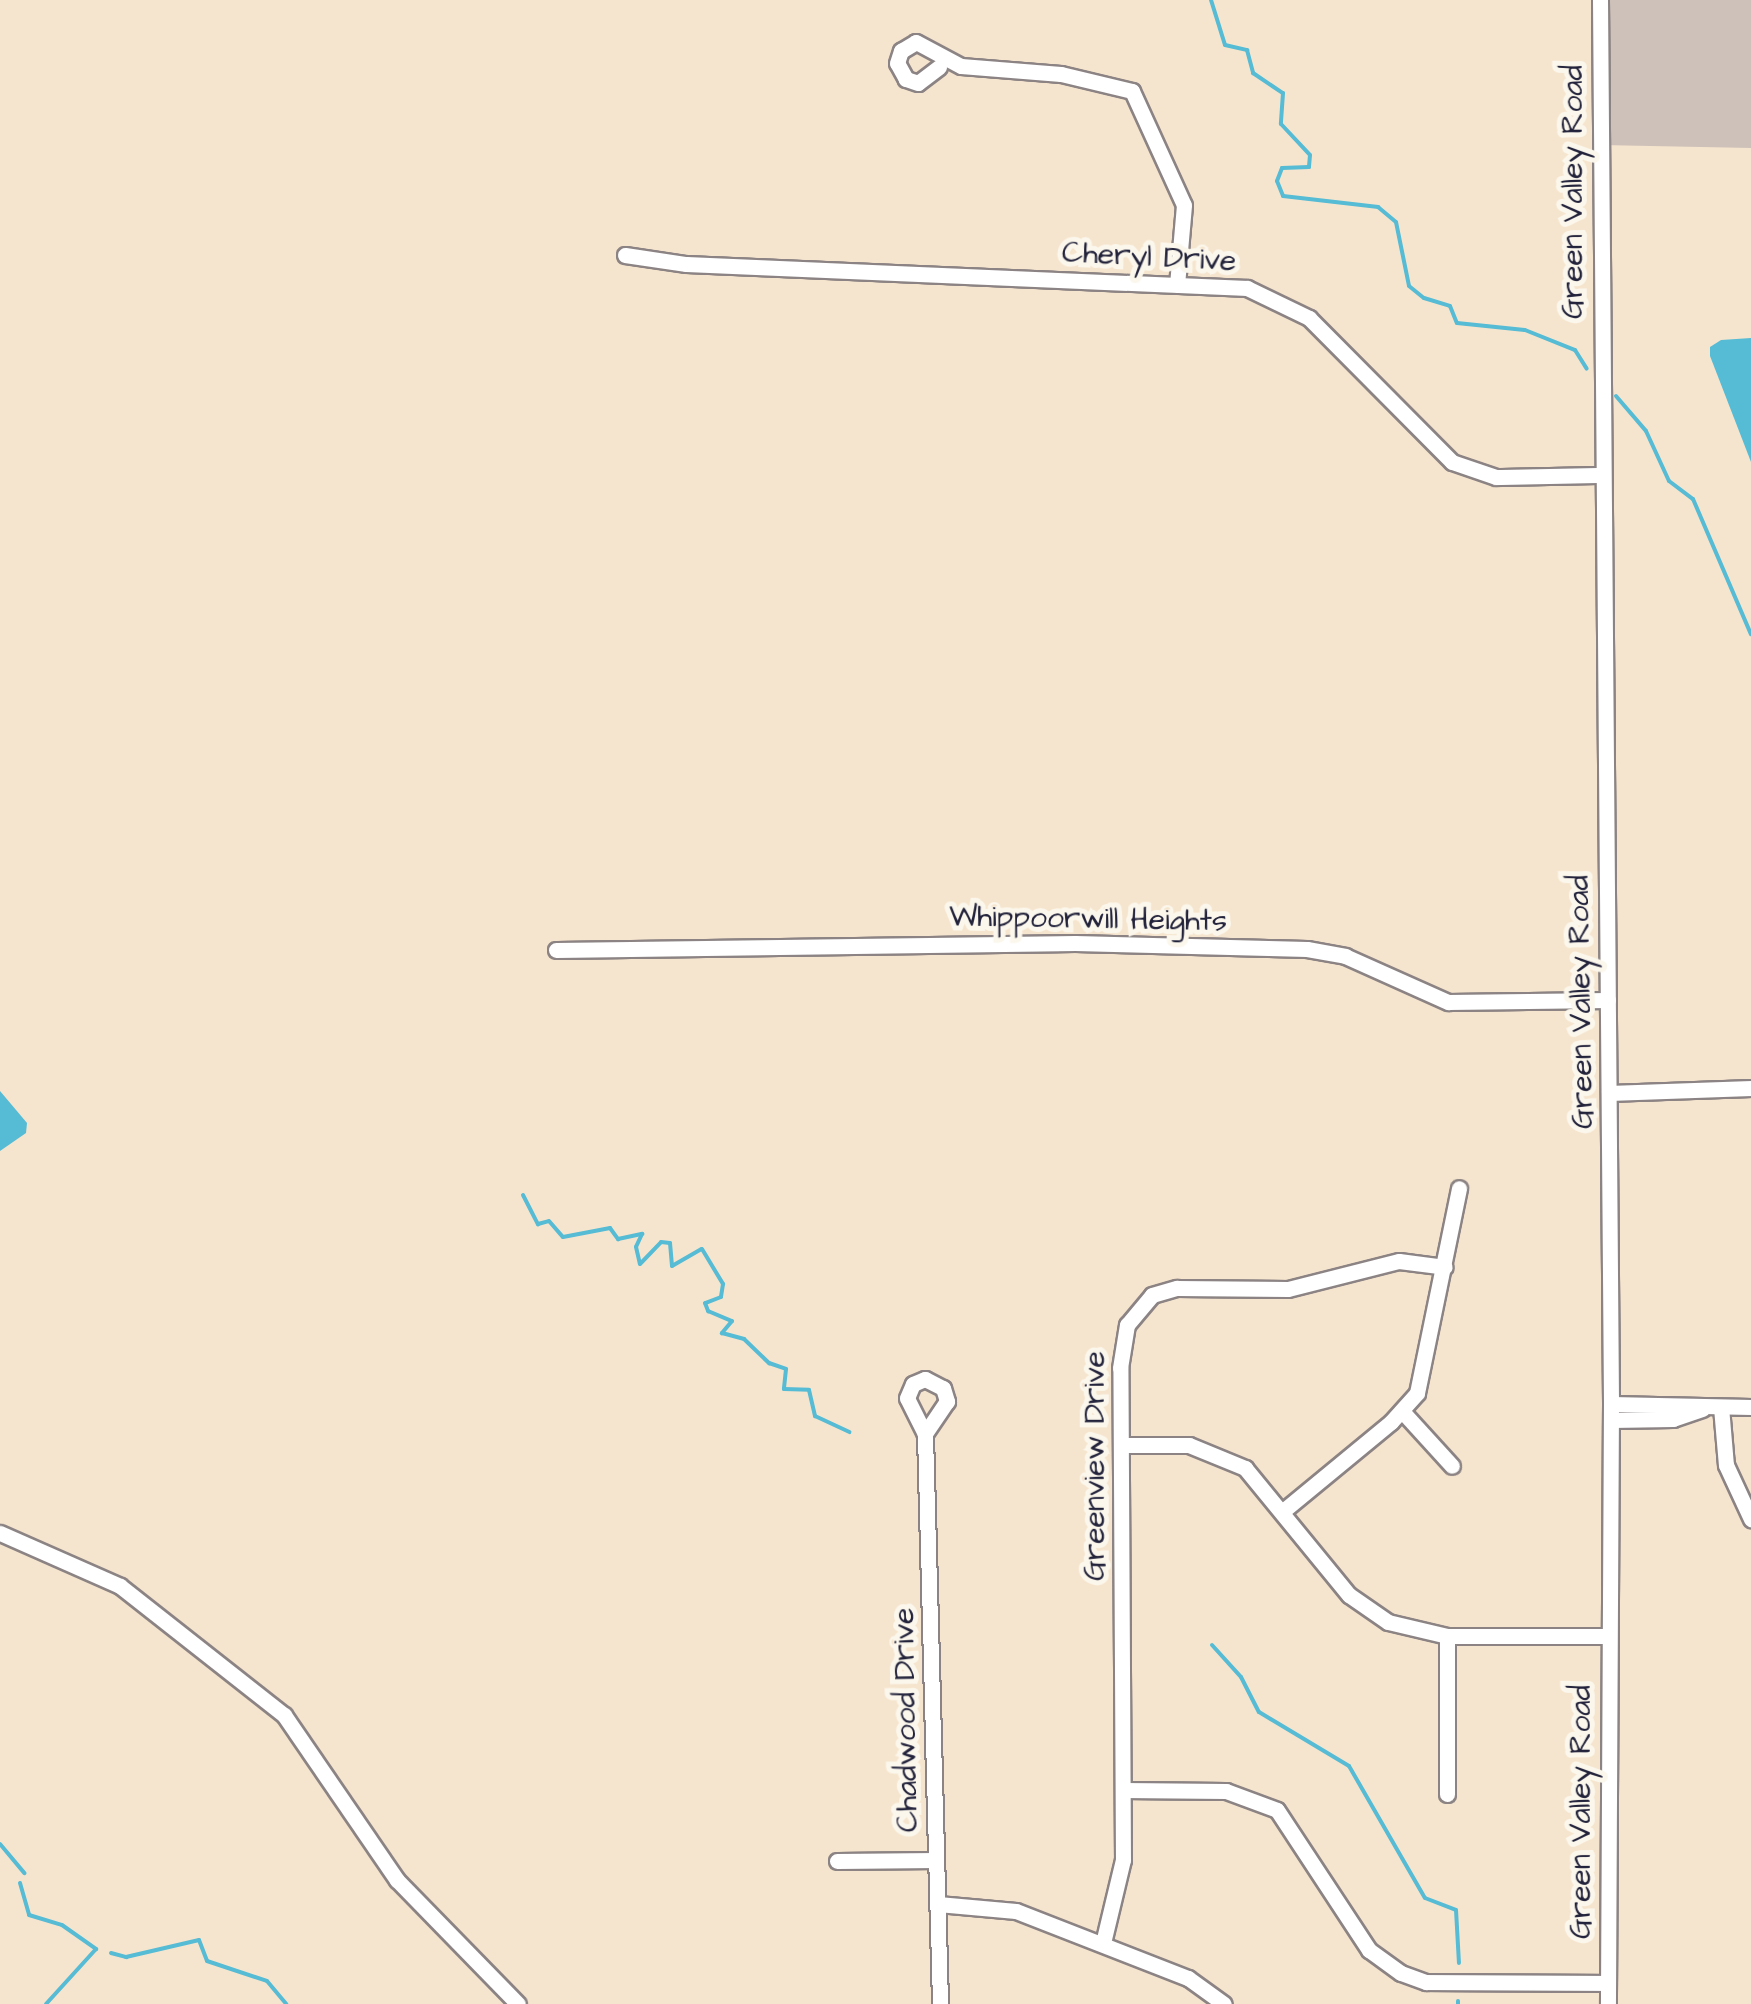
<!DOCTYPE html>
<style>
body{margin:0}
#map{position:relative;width:1751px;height:2004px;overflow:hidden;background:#f6e5ce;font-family:"Architects Daughter",sans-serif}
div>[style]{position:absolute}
.industrial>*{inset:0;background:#cec1b9}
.water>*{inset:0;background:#56bbd4}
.stream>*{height:4px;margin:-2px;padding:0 2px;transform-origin:2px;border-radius:2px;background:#56bbd4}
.roads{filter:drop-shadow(2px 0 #8c8484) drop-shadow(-2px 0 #8c8484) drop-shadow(0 2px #8c8484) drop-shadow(0 -2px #8c8484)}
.minor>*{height:15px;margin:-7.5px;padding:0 7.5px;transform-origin:7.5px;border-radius:7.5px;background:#fff}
span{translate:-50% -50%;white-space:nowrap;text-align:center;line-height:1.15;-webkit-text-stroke:10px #fbf7ec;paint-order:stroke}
.street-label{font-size:30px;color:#22223b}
</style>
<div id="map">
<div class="industrial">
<i style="clip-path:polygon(1600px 0,1751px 0,1751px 148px,1600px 145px)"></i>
</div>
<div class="water">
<i style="clip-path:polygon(1751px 338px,1751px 462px,1710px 356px,1710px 347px,1721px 340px)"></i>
<i style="clip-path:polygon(0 1091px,27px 1123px,26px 1133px,0 1151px)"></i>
</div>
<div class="stream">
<i style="left:1211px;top:0;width:47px;rotate:72.7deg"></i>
<i style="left:1225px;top:45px;width:23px;rotate:13deg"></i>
<i style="left:1247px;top:50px;width:24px;rotate:75deg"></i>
<i style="left:1253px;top:73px;width:36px;rotate:34deg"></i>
<i style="left:1283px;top:93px;width:31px;rotate:94deg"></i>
<i style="left:1281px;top:124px;width:42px;rotate:46.9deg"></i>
<i style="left:1310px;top:155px;width:12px;rotate:95deg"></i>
<i style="left:1309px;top:167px;width:27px;rotate:178deg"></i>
<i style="left:1282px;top:168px;width:14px;rotate:111deg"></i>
<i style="left:1277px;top:181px;width:16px;rotate:68deg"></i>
<i style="left:1283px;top:196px;width:96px;rotate:6.6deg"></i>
<i style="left:1378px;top:207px;width:23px;rotate:40deg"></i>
<i style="left:1396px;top:222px;width:65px;rotate:78.5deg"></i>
<i style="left:1409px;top:286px;width:19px;rotate:39deg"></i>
<i style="left:1424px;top:298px;width:27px;rotate:17deg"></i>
<i style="left:1450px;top:306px;width:18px;rotate:68deg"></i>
<i style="left:1457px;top:323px;width:68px;rotate:5.9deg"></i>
<i style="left:1525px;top:330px;width:54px;rotate:21.8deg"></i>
<i style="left:1575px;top:350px;width:22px;rotate:58deg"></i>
<i style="left:1616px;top:396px;width:46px;rotate:49.4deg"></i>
<i style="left:1646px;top:431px;width:55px;rotate:65.3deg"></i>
<i style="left:1669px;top:481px;width:30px;rotate:37deg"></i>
<i style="left:1693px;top:499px;width:147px;rotate:66.8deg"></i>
<i style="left:523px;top:1195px;width:33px;rotate:63deg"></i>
<i style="left:538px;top:1224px;width:11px;rotate:-15deg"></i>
<i style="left:549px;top:1221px;width:21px;rotate:49deg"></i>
<i style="left:563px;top:1237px;width:48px;rotate:-10.8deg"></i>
<i style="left:610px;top:1228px;width:14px;rotate:54deg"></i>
<i style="left:618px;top:1239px;width:25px;rotate:-12deg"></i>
<i style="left:642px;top:1234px;width:14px;rotate:115deg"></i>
<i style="left:636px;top:1247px;width:17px;rotate:77deg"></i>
<i style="left:640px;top:1264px;width:30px;rotate:-46deg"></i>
<i style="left:661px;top:1242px;width:9px;rotate:6deg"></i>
<i style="left:670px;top:1243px;width:23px;rotate:85deg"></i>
<i style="left:672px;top:1266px;width:34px;rotate:-30deg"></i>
<i style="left:702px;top:1249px;width:41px;rotate:59deg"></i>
<i style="left:723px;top:1284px;width:13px;rotate:99deg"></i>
<i style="left:721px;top:1297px;width:17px;rotate:159deg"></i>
<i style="left:705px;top:1303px;width:9px;rotate:69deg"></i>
<i style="left:708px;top:1311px;width:26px;rotate:23deg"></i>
<i style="left:732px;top:1321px;width:16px;rotate:130deg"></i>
<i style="left:722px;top:1333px;width:23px;rotate:15deg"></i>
<i style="left:744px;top:1339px;width:35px;rotate:44deg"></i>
<i style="left:769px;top:1363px;width:18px;rotate:19deg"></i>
<i style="left:786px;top:1369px;width:20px;rotate:96deg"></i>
<i style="left:784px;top:1389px;width:25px;rotate:2deg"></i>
<i style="left:809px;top:1390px;width:27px;rotate:77deg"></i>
<i style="left:815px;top:1416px;width:38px;rotate:25deg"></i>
<i style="left:1212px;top:1645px;width:43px;rotate:47.8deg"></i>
<i style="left:1241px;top:1677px;width:39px;rotate:63deg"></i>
<i style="left:1259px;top:1712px;width:105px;rotate:31deg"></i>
<i style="left:1349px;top:1766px;width:152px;rotate:60.1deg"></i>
<i style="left:1425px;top:1898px;width:33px;rotate:21deg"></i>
<i style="left:1456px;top:1910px;width:53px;rotate:86.8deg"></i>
<i style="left:0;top:1844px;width:38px;rotate:50deg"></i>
<i style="left:20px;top:1883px;width:33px;rotate:74deg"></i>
<i style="left:29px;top:1915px;width:34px;rotate:17deg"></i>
<i style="left:62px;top:1925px;width:42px;rotate:35.2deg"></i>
<i style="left:96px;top:1949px;width:74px;rotate:132.3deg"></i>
<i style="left:111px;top:1953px;width:16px;rotate:15deg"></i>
<i style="left:126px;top:1957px;width:75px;rotate:-13.1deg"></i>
<i style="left:199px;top:1940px;width:22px;rotate:69deg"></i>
<i style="left:207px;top:1961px;width:63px;rotate:18.4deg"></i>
<i style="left:267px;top:1981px;width:30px;rotate:50deg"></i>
<i style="left:1458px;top:2004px;width:3px;rotate:-90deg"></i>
</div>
<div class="roads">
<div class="minor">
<i style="left:1600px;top:0;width:1404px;rotate:89.55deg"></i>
<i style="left:1611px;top:1404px;width:600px;rotate:90.29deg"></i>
<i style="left:939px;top:67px;width:26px;rotate:143deg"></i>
<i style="left:918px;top:83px;width:13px;rotate:-162deg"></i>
<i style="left:906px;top:79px;width:18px;rotate:-119deg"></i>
<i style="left:897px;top:63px;width:13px;rotate:-72deg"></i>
<i style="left:901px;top:51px;width:17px;rotate:-31deg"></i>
<i style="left:916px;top:42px;width:51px;rotate:28.1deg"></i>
<i style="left:961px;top:66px;width:100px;rotate:4.6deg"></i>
<i style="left:1061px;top:74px;width:73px;rotate:13.5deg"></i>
<i style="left:1132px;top:91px;width:125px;rotate:65.5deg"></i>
<i style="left:1184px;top:205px;width:80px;rotate:95deg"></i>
<i style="left:625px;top:255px;width:62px;rotate:8.4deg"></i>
<i style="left:686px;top:264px;width:562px;rotate:2.45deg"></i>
<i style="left:1247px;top:288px;width:69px;rotate:25.8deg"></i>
<i style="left:1309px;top:318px;width:203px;rotate:45.2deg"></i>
<i style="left:1452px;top:462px;width:46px;rotate:18.8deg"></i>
<i style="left:1496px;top:477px;width:106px;rotate:-1.1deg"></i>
<i style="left:556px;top:950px;width:519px;rotate:-0.77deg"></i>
<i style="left:1075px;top:943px;width:232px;rotate:1.5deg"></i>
<i style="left:1307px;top:949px;width:39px;rotate:10deg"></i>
<i style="left:1345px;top:956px;width:113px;rotate:24.1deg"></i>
<i style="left:1448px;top:1002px;width:160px;rotate:-0.7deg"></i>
<i style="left:1609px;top:1093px;width:142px;rotate:-2deg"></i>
<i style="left:925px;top:1379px;width:20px;rotate:27deg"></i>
<i style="left:943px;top:1388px;width:14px;rotate:73deg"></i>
<i style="left:947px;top:1401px;width:40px;rotate:124deg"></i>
<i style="left:925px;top:1434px;width:40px;rotate:-116.6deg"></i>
<i style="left:907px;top:1398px;width:15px;rotate:-67deg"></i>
<i style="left:913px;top:1384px;width:13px;rotate:-23deg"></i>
<i style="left:1611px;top:1404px;width:140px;rotate:1.2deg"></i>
<i style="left:1721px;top:1407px;width:58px;rotate:85.1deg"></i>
<i style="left:1726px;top:1465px;width:60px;rotate:65.2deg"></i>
<i style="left:1402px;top:1411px;width:74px;rotate:47.7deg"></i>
<i style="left:1611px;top:1420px;width:62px;rotate:-0.9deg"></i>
<i style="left:1673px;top:1419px;width:31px;rotate:-19deg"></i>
<i style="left:925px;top:1434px;width:570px;rotate:88.49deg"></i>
<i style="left:1121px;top:1445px;width:68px"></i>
<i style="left:1189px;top:1445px;width:61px;rotate:22.3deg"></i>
<i style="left:1245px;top:1468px;width:164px;rotate:50.7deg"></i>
<i style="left:1349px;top:1595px;width:47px;rotate:34.7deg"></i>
<i style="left:1388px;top:1622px;width:61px;rotate:13.3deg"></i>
<i style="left:1447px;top:1636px;width:162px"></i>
<i style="left:1283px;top:1511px;width:140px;rotate:-39.5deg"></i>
<i style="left:1391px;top:1422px;width:39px;rotate:-48deg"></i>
<i style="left:1417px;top:1393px;width:209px;rotate:-78.4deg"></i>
<i style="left:0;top:1533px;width:131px;rotate:23.8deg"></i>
<i style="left:120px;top:1586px;width:209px;rotate:38.2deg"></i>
<i style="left:284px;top:1715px;width:200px;rotate:55.6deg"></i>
<i style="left:397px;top:1880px;width:173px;rotate:45.7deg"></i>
<i style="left:1447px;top:1636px;width:158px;rotate:90deg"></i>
<i style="left:1123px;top:1790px;width:103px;rotate:0.6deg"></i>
<i style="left:1226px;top:1791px;width:54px;rotate:20.4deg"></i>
<i style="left:1277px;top:1810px;width:168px;rotate:56.7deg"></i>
<i style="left:1369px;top:1950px;width:39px;rotate:36deg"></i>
<i style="left:1401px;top:1973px;width:27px;rotate:20deg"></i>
<i style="left:1426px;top:1982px;width:182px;rotate:0.3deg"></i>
<i style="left:837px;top:1861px;width:99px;rotate:-0.6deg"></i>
<i style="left:938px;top:1904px;width:78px;rotate:5.1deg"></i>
<i style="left:1016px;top:1911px;width:185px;rotate:21.3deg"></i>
<i style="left:1188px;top:1978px;width:44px;rotate:35.8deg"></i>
<i style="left:1103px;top:1943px;width:85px;rotate:-76.5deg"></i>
<i style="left:1123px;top:1860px;width:492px;rotate:-90.3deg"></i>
<i style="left:1120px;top:1368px;width:44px;rotate:-80.8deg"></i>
<i style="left:1127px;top:1325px;width:39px;rotate:-50deg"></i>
<i style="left:1152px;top:1295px;width:26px;rotate:-16deg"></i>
<i style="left:1177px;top:1288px;width:111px;rotate:0.5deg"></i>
<i style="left:1288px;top:1289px;width:114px;rotate:-14.2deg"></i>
<i style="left:1399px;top:1261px;width:46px;rotate:7.4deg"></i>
</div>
</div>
<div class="street-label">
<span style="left:1573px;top:192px;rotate:-90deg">Green Valley Road</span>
<span style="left:1149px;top:257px;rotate:3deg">Cheryl Drive</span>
<span style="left:1088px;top:919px;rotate:1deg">Whippoorwill Heights</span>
<span style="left:1581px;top:1002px;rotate:-91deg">Green Valley Road</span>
<span style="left:1095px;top:1466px;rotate:-90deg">Greenview Drive</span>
<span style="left:906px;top:1720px;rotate:-91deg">Chadwood Drive</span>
<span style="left:1581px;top:1812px;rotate:-90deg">Green Valley Road</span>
</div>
</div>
